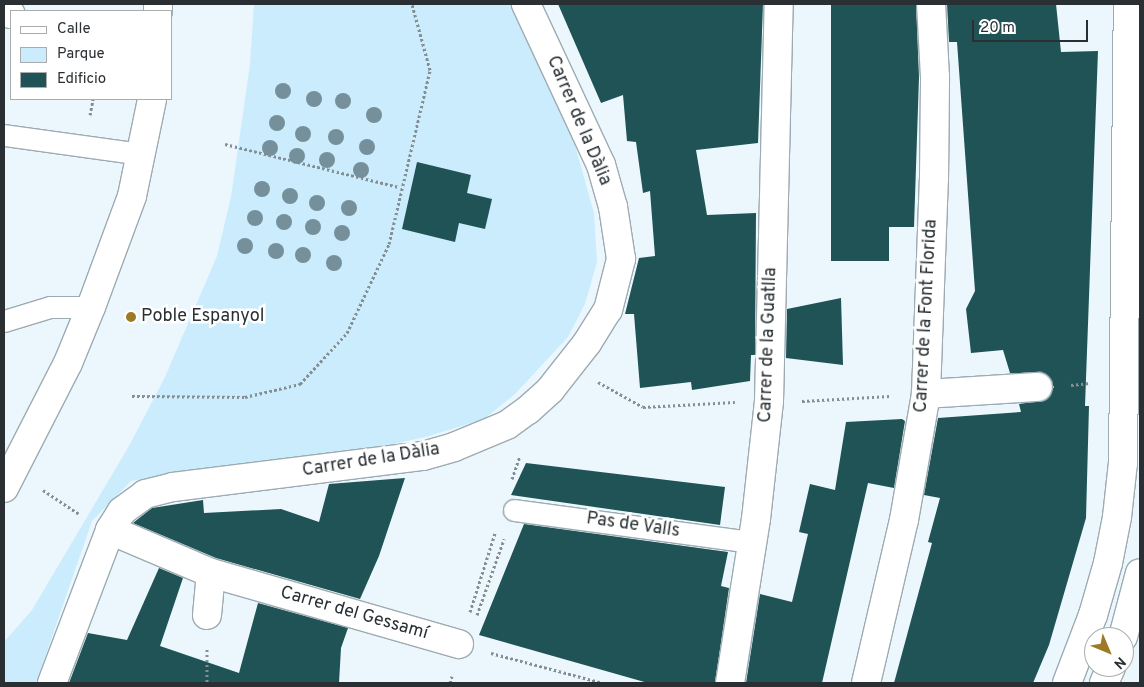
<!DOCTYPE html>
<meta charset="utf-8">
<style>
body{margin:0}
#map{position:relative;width:1144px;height:687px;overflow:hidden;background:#ebf7fd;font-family:Overpass,sans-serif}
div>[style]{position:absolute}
.green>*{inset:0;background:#caecfd}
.building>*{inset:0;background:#1f5355}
.path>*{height:3px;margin-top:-1.5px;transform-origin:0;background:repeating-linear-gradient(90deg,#858e92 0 2.5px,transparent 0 5px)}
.roads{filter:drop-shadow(1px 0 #9dabb2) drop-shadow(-1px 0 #9dabb2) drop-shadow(0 1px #9dabb2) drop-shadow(0 -1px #9dabb2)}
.service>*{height:21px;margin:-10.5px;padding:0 10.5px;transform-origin:10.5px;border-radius:10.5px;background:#fff}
.minor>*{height:28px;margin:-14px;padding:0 14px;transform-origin:14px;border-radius:14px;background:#fff}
.tertiary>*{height:28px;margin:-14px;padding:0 14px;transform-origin:14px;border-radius:14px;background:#fff}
.trees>*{width:16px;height:16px;margin:-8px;border-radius:50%;background:#75909b}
.dots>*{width:14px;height:14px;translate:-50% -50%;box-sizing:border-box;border:2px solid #fff;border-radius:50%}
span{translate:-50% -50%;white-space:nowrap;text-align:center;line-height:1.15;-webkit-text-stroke:5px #fff;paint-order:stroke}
.street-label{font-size:18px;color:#292f32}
.poi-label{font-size:18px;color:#292f32}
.left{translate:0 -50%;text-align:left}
.frame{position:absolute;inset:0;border:5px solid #292f32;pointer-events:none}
.legend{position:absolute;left:10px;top:10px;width:162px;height:90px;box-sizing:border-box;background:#fff;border:1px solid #a9acad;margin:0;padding:6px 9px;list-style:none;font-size:15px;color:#292f32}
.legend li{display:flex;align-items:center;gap:10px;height:25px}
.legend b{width:25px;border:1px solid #a9acad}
.north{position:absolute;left:1084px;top:627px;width:50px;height:50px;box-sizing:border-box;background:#fff;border:1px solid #a9acad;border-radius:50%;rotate:135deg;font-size:14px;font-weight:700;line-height:20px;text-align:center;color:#292f32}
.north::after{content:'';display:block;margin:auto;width:18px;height:22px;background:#9d7b26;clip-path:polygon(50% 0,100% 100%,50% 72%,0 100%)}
.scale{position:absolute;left:972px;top:20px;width:116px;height:22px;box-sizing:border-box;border:2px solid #292f32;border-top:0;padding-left:6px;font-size:15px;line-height:18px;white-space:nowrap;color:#292f32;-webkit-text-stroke:4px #fff;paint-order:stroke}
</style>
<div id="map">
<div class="green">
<i style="clip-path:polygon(254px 4px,513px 4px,567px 117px,594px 213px,597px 262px,585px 304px,568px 337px,515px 394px,484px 419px,429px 436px,372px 449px,260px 461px,131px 481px,92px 521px,36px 683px,4px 683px,4px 642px,32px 610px,129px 446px,165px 377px,217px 256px,231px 197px,250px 64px)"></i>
</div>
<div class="building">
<i style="clip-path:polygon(558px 4px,763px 4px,758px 143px,696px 150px,707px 215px,756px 213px,755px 355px,751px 355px,750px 381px,692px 390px,691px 382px,640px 388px,634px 314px,625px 314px,639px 258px,655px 256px,650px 191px,643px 193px,636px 142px,627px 141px,623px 95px,601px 103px)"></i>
<i style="clip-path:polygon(831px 4px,916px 4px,919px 77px,914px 227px,889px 227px,889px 261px,831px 261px)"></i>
<i style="clip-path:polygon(947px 4px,1056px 4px,1061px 52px,1098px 51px,1085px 406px,1089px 406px,1086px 518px,1049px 645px,1033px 683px,894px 683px,932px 543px,928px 542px,940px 498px,924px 495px,938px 418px,1021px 412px,1019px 404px,1046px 400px,1054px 387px,1044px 373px,1010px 373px,1003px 350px,971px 353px,966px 309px,975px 291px,957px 42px,949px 42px)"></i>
<i style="clip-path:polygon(417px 162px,471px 175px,467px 193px,492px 199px,485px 229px,459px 223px,455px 242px,402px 229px)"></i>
<i style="clip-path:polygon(841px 298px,843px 365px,786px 358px,787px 309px)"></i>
<i style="clip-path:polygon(902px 419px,905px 421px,894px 488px,868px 483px,822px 683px,746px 683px,760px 594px,792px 602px,808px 534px,799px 532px,810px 484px,835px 490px,846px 422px)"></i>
<i style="clip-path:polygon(526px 463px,725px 487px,720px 525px,511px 495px)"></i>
<i style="clip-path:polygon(405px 478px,379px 556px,360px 599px,216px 558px,133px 523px,152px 508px,203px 500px,204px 513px,281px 509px,319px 522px,329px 484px)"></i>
<i style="clip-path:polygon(524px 524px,728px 552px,721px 586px,729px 588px,715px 683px,648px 683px,479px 635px)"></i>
<i style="clip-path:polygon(159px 568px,183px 578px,160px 646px,239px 673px,258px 603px,348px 628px,341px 648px,339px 683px,69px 683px,88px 633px,127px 640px)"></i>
</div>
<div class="path">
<i style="left:90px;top:115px;width:16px;rotate:-79deg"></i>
<i style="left:225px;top:144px;width:179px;rotate:13.9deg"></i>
<i style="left:598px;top:382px;width:51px;rotate:29.1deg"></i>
<i style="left:643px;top:407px;width:92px;rotate:-3.1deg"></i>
<i style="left:1071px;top:385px;width:19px;rotate:-6deg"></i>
<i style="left:132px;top:396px;width:113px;rotate:0.5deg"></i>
<i style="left:245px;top:397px;width:57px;rotate:-13.3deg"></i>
<i style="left:300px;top:384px;width:69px;rotate:-47.3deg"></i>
<i style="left:347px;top:333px;width:98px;rotate:-64.7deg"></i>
<i style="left:389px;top:244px;width:179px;rotate:-76.7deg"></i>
<i style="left:430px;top:70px;width:68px;rotate:-105.3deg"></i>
<i style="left:802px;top:401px;width:88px;rotate:-3.3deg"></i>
<i style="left:512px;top:479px;width:24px;rotate:-71deg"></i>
<i style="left:43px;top:490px;width:43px;rotate:33.7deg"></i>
<i style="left:470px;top:612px;width:83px;rotate:-72.4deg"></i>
<i style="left:477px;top:615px;width:81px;rotate:-70.4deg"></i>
<i style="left:207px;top:649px;width:34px;rotate:90deg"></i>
<i style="left:491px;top:653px;width:116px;rotate:15deg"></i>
<i style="left:450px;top:683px;width:7px;rotate:-74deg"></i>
</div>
<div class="roads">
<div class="service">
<i style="left:4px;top:135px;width:138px;rotate:7.9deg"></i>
<i style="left:4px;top:321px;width:48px;rotate:-16.9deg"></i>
<i style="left:50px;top:307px;width:41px"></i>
<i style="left:514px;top:510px;width:239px;rotate:7.7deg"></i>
</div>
<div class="minor">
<i style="left:4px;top:12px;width:7px;rotate:16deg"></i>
<i style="left:926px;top:394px;width:112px;rotate:-3.6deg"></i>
<i style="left:110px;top:530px;width:110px;rotate:23.1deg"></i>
<i style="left:211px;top:573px;width:258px;rotate:16deg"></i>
<i style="left:207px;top:615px;width:42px;rotate:-84.6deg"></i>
<i style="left:1123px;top:637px;width:66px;rotate:-75.1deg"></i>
<i style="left:52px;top:683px;width:164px;rotate:-69.2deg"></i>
<i style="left:110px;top:530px;width:22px;rotate:-58deg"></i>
<i style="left:122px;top:511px;width:29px;rotate:-36deg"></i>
<i style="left:145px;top:494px;width:29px;rotate:-14deg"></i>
<i style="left:173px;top:487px;width:252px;rotate:-7.1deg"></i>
<i style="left:423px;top:456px;width:32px;rotate:-16deg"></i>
<i style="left:454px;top:447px;width:57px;rotate:-22.5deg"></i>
<i style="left:507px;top:425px;width:26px;rotate:-36deg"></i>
<i style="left:528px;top:410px;width:30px;rotate:-42deg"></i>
<i style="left:550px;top:390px;width:60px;rotate:-51.8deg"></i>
<i style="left:587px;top:343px;width:39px;rotate:-58deg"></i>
<i style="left:608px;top:310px;width:53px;rotate:-75.7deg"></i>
<i style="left:621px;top:259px;width:53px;rotate:-98.7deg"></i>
<i style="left:613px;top:207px;width:44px;rotate:-105.9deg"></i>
<i style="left:601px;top:165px;width:178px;rotate:-115deg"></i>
<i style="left:730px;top:683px;width:166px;rotate:-81deg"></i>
<i style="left:756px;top:519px;width:119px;rotate:-83.7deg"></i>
<i style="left:769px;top:401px;width:397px;rotate:-88.6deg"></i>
<i style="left:866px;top:683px;width:167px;rotate:-76.9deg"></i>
<i style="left:904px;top:520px;width:128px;rotate:-80.1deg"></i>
<i style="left:926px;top:394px;width:215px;rotate:-87.9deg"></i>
<i style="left:934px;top:179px;width:102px;rotate:-89.4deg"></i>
<i style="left:935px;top:77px;width:73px;rotate:-93.1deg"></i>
<i style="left:1067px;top:683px;width:73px;rotate:-69.1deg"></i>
<i style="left:1093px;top:615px;width:54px;rotate:-73.9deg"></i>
<i style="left:1108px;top:563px;width:47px;rotate:-78.9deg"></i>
<i style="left:1117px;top:517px;width:54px;rotate:-83.7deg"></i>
<i style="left:1123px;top:463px;width:459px;rotate:-89.4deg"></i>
<i style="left:1104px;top:683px;width:17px;rotate:-66deg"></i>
</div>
<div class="tertiary">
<i style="left:158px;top:11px;width:7px;rotate:-90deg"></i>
<i style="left:4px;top:488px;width:140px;rotate:-62.9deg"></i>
<i style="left:68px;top:363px;width:61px;rotate:-67.7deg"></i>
<i style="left:91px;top:307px;width:118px;rotate:-69.7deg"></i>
<i style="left:132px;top:196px;width:99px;rotate:-78.3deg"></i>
</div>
</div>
<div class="trees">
<i style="left:283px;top:91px"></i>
<i style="left:314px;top:99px"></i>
<i style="left:343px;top:101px"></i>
<i style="left:374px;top:115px"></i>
<i style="left:277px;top:123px"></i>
<i style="left:303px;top:134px"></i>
<i style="left:336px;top:137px"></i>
<i style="left:367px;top:147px"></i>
<i style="left:270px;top:148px"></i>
<i style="left:297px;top:156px"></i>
<i style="left:327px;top:160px"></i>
<i style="left:361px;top:170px"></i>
<i style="left:262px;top:189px"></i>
<i style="left:290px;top:196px"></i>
<i style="left:317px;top:203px"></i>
<i style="left:349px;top:208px"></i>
<i style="left:255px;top:218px"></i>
<i style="left:284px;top:222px"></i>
<i style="left:313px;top:227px"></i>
<i style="left:342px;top:233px"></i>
<i style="left:245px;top:246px"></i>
<i style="left:276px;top:251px"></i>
<i style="left:303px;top:255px"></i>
<i style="left:334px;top:263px"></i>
</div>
<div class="dots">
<i style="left:131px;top:317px;background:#9d7b26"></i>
</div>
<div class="street-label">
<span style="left:578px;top:121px;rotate:67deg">Carrer de la Dàlia</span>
<span style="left:927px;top:316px;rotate:-87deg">Carrer de la Font Florida</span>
<span style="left:769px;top:345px;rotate:-88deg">Carrer de la Guatlla</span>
<span style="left:371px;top:461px;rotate:-9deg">Carrer de la Dàlia</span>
<span style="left:633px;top:526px;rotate:8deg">Pas de Valls</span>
<span style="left:354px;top:614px;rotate:16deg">Carrer del Gessamí</span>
</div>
<div class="poi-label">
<span class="left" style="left:141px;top:317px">Poble Espanyol</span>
</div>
<div class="frame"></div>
<ul class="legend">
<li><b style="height:6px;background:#fff"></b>Calle</li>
<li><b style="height:14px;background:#caecfd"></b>Parque</li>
<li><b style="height:14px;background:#1f5355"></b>Edificio</li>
</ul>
<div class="north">N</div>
<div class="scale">20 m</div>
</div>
